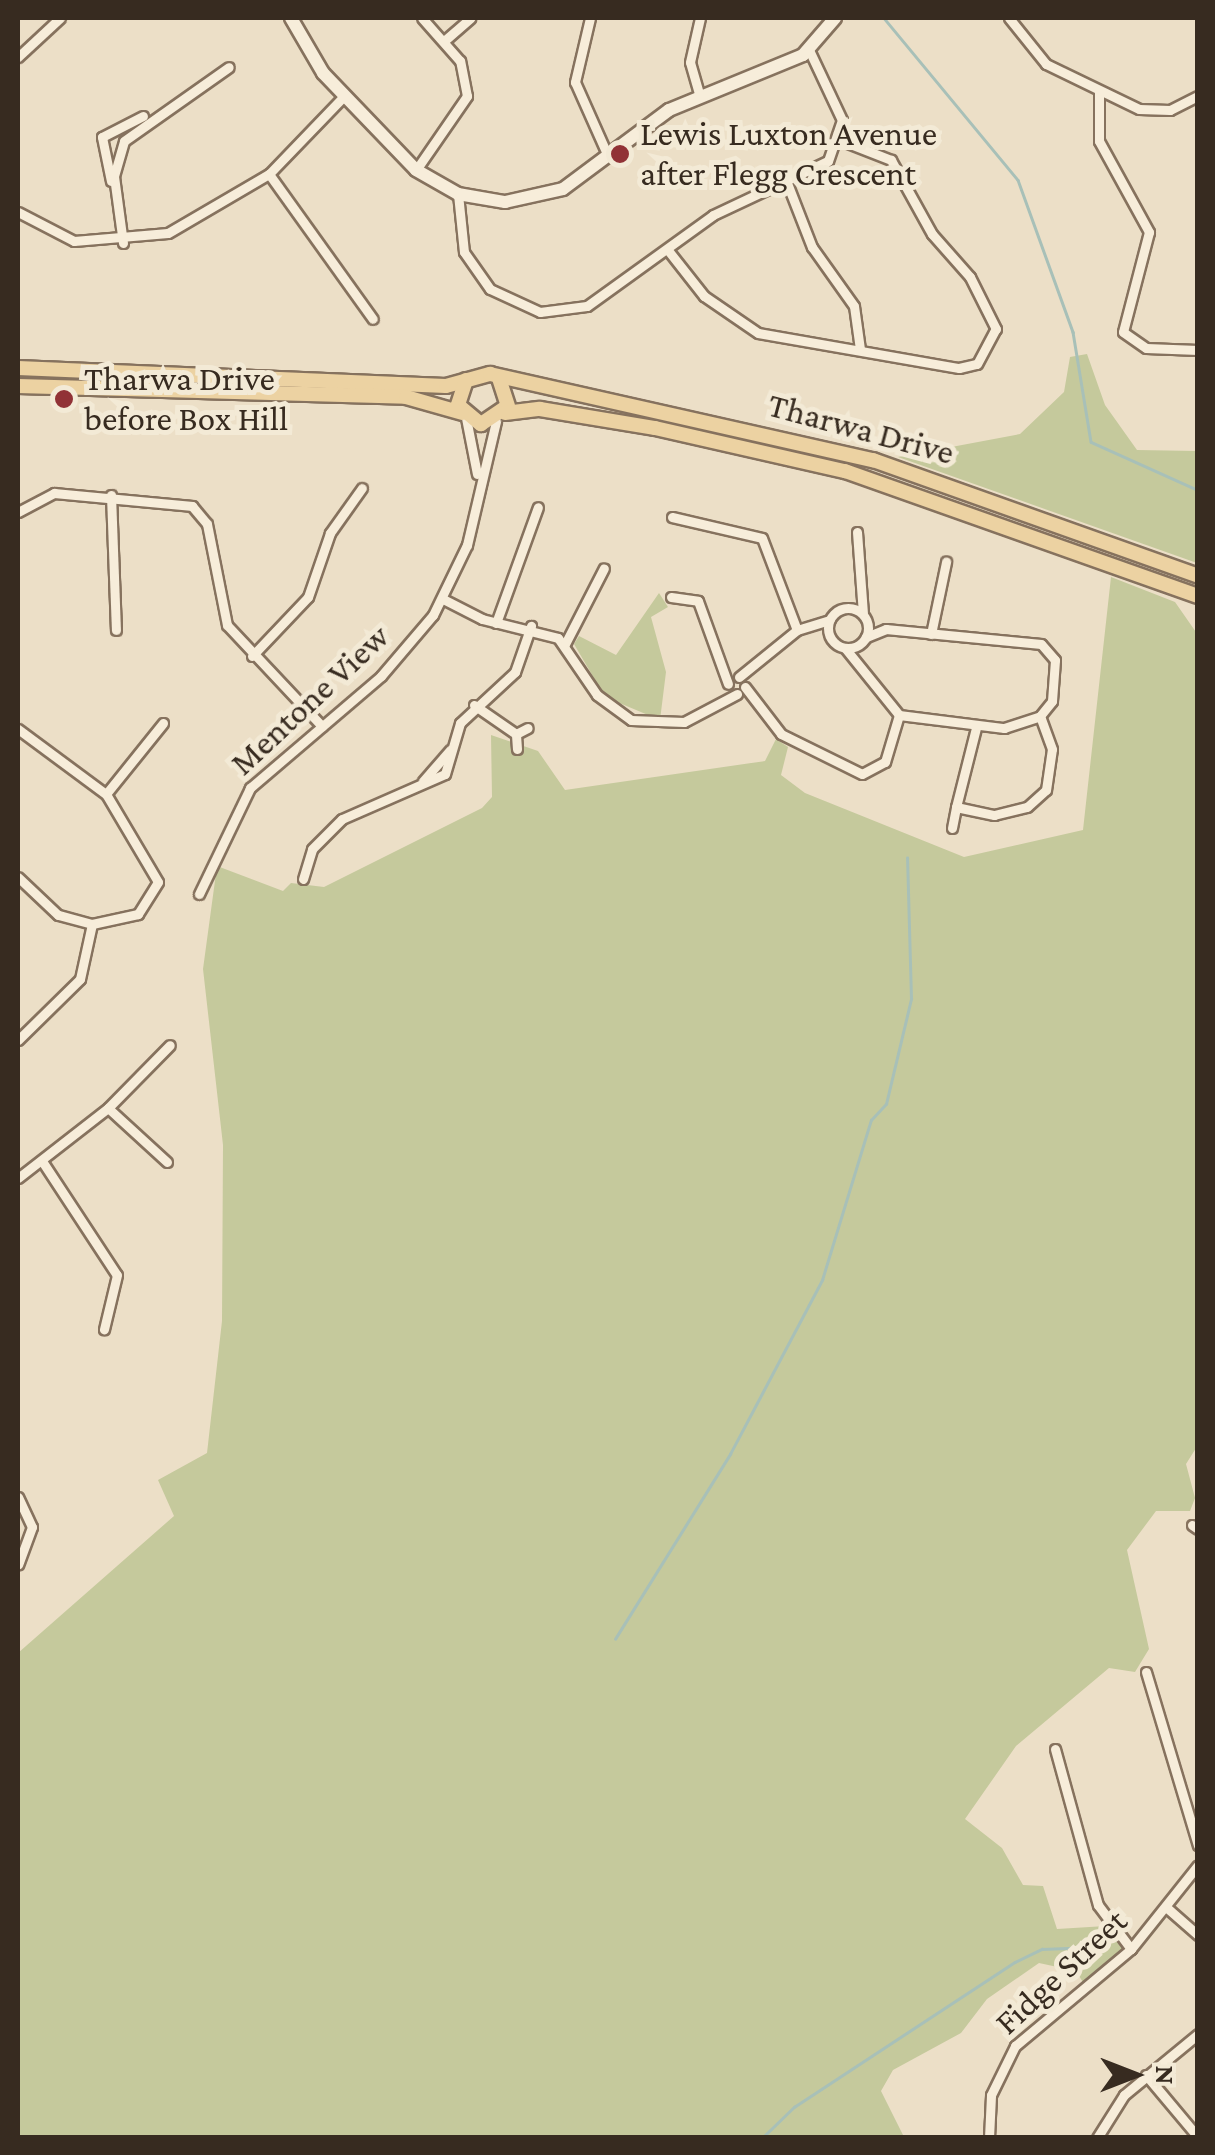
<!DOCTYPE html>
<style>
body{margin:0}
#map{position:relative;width:1215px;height:2155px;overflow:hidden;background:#ecdfc7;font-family:"Crimson Pro",serif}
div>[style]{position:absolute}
.green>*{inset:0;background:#c5c99c}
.stream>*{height:2.5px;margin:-1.25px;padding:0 1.25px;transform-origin:1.25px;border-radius:1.25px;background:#a8c0b8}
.roads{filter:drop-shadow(2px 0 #86725e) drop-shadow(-2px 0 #86725e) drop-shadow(0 2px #86725e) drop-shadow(0 -2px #86725e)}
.street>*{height:9px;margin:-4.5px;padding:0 4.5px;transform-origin:4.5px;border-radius:4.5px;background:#f7edda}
.street>.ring{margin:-4.5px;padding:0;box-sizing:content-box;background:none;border:9px solid #f7edda;border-radius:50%}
.secondary>*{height:12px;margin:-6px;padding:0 6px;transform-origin:6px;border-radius:6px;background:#f7edda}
.primary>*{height:14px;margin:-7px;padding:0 7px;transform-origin:7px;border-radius:7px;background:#ecd2a2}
.dots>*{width:28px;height:28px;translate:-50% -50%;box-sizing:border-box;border:5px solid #f3ead6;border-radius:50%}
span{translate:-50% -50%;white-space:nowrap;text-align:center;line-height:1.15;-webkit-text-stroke:10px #f3ead6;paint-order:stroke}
.poi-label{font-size:35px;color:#372b20}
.left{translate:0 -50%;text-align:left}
.street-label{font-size:35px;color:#372b20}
.frame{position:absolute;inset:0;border:20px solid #372b20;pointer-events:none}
.north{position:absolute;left:1085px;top:2025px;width:100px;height:100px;-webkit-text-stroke:8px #f3ead6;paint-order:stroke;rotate:90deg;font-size:28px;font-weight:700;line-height:40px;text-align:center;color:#372b20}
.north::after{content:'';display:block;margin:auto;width:35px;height:45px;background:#372b20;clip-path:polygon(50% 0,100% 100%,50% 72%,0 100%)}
</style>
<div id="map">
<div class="green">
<i style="clip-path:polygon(1087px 354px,1105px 405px,1137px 450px,1197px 451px,1197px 563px,898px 457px,1020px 434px,1064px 392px,1070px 357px)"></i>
<i style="clip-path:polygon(1111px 577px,1175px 602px,1198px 635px,1198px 1445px,1186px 1464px,1195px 1498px,1190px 1511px,1156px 1511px,1127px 1550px,1149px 1649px,1135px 1672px,1109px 1668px,1016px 1746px,965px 1819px,1002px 1848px,1023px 1885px,1043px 1886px,1057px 1929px,1106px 1926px,1127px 1949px,1084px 1984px,1076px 1971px,1039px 1963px,987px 1999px,961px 2033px,893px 2070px,881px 2091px,904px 2137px,18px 2138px,18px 1653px,174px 1516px,158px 1480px,207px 1453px,222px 1321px,223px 1145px,203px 969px,217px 866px,283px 891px,291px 883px,324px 887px,482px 808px,492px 797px,491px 735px,538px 751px,565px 790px,765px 761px,776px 739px,788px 747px,781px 775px,805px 793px,964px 857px,1083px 830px)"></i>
<i style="clip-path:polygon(659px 593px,668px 607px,651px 617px,666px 672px,660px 720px,605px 697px,574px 644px,579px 636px,616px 655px)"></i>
</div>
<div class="stream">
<i style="left:884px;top:18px;width:210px;rotate:50.4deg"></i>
<i style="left:1018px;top:180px;width:162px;rotate:70.1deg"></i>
<i style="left:1073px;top:332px;width:111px;rotate:80.7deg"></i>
<i style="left:1091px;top:442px;width:117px;rotate:24.2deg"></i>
<i style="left:615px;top:1639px;width:218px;rotate:-58.1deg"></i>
<i style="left:730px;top:1454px;width:197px;rotate:-62.1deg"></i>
<i style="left:822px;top:1280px;width:167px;rotate:-73deg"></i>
<i style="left:871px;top:1120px;width:22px;rotate:-47deg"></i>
<i style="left:886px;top:1104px;width:108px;rotate:-76.6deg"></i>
<i style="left:911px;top:999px;width:141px;rotate:-91.6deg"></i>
<i style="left:762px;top:2138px;width:45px;rotate:-44.1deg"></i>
<i style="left:794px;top:2107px;width:264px;rotate:-33.3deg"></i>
<i style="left:1015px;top:1962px;width:30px;rotate:-26deg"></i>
<i style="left:1042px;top:1949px;width:50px;rotate:-2.3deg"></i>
</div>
<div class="roads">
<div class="street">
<i style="left:590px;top:18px;width:66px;rotate:103.2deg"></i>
<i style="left:575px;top:82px;width:81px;rotate:66deg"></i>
<i style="left:1009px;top:18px;width:59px;rotate:51.2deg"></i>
<i style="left:1046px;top:64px;width:103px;rotate:25.8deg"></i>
<i style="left:1139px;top:109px;width:31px;rotate:2deg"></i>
<i style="left:1170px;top:110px;width:31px;rotate:-27deg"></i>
<i style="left:444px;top:41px;width:35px;rotate:-41deg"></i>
<i style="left:18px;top:57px;width:57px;rotate:-42.9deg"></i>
<i style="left:1099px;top:91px;width:50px;rotate:90deg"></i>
<i style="left:1099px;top:141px;width:104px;rotate:61.2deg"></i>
<i style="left:1149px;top:232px;width:103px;rotate:104.6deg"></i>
<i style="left:1123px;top:332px;width:28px;rotate:35deg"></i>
<i style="left:1146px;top:348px;width:52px;rotate:2.2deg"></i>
<i style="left:700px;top:97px;width:36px;rotate:-106deg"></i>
<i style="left:690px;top:62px;width:45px;rotate:-77.2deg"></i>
<i style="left:416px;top:170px;width:90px;rotate:-55.4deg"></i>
<i style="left:467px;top:96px;width:36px;rotate:-101deg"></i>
<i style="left:460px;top:61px;width:57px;rotate:-131.5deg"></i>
<i style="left:269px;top:174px;width:178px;rotate:54.4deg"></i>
<i style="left:111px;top:181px;width:45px;rotate:-101.6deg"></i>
<i style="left:102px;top:137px;width:46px;rotate:-27.1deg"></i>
<i style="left:787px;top:183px;width:69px;rotate:68.7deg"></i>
<i style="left:812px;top:247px;width:72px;rotate:54.6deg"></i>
<i style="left:854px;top:306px;width:43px;rotate:82.1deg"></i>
<i style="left:458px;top:194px;width:58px;rotate:84.1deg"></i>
<i style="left:464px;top:252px;width:45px;rotate:54.9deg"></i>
<i style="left:490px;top:289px;width:55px;rotate:24.7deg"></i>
<i style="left:540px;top:312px;width:47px;rotate:-7.3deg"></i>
<i style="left:587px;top:306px;width:155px;rotate:-35.8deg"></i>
<i style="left:713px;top:215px;width:127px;rotate:-25.2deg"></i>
<i style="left:828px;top:161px;width:43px;rotate:-71.1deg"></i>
<i style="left:842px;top:120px;width:77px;rotate:-115.2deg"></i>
<i style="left:18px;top:212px;width:63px;rotate:27.4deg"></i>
<i style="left:74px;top:241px;width:94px;rotate:-4.9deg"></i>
<i style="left:168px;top:233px;width:117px;rotate:-30.3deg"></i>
<i style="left:269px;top:174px;width:107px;rotate:-46.1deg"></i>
<i style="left:123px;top:243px;width:68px;rotate:-97.7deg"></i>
<i style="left:114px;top:176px;width:36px;rotate:-74deg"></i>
<i style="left:124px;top:141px;width:128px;rotate:-35.2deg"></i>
<i style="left:667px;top:249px;width:60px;rotate:51.8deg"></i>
<i style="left:704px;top:296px;width:65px;rotate:34.4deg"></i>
<i style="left:758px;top:333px;width:204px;rotate:9.9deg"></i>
<i style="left:959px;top:368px;width:18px;rotate:-13deg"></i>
<i style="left:977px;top:364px;width:40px;rotate:-62deg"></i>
<i style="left:996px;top:329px;width:58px;rotate:-116.6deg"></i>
<i style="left:970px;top:277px;width:57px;rotate:-131.5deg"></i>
<i style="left:932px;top:234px;width:85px;rotate:-119deg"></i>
<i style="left:891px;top:160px;width:55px;rotate:-158.6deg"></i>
<i style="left:466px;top:418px;width:57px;rotate:78.9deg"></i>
<i style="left:111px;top:495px;width:135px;rotate:87.9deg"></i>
<i style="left:18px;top:512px;width:41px;rotate:-27.8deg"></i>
<i style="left:54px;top:493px;width:139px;rotate:5.4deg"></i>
<i style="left:192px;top:506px;width:23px;rotate:50deg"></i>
<i style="left:207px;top:524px;width:103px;rotate:78.8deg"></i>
<i style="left:227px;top:625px;width:139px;rotate:46.8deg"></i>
<i style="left:672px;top:517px;width:92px;rotate:13.1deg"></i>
<i style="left:762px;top:538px;width:98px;rotate:69.2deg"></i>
<i style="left:857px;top:532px;width:81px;rotate:85.8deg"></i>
<i style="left:671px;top:597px;width:27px;rotate:8deg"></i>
<i style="left:698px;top:601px;width:88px;rotate:70.1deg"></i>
<i style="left:443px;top:599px;width:44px;rotate:27.1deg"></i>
<i style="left:482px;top:619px;width:78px;rotate:14deg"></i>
<i style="left:558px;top:638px;width:69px;rotate:55.6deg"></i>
<i style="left:597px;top:695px;width:42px;rotate:36.3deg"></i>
<i style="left:631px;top:720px;width:53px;rotate:2.2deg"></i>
<i style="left:684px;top:722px;width:60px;rotate:-27.8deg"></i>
<i class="ring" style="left:828px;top:608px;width:31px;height:31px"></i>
<i style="left:496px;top:623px;width:123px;rotate:-70.1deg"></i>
<i style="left:931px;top:634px;width:74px;rotate:-78.2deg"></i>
<i style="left:565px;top:644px;width:85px;rotate:-62.8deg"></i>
<i style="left:845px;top:648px;width:86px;rotate:51.1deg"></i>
<i style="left:899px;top:715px;width:106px;rotate:7.1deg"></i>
<i style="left:1004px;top:728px;width:38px;rotate:-18deg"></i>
<i style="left:1040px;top:716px;width:19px;rotate:-51deg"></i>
<i style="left:1052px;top:701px;width:41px;rotate:-85.8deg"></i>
<i style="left:1055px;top:660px;width:21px;rotate:-131deg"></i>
<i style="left:1041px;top:644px;width:156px;rotate:-174.5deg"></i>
<i style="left:886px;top:629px;width:22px;rotate:158deg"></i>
<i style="left:252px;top:656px;width:81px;rotate:-46.5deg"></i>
<i style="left:308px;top:597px;width:68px;rotate:-71deg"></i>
<i style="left:330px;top:533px;width:55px;rotate:-54.6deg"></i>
<i style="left:739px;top:677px;width:75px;rotate:-39deg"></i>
<i style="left:797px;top:630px;width:34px;rotate:-17deg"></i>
<i style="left:745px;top:687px;width:59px;rotate:52.5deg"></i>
<i style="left:781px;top:734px;width:90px;rotate:26.3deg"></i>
<i style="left:862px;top:774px;width:26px;rotate:-28deg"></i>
<i style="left:885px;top:762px;width:49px;rotate:-73.4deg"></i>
<i style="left:474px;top:705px;width:51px;rotate:34.6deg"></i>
<i style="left:18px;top:729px;width:109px;rotate:36.5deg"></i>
<i style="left:106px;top:794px;width:102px;rotate:59.4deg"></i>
<i style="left:158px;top:882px;width:38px;rotate:122deg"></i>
<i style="left:138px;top:914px;width:47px;rotate:167.7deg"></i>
<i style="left:92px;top:924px;width:35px;rotate:-165deg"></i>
<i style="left:58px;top:915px;width:55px;rotate:-136.5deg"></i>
<i style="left:517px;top:749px;width:15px;rotate:-94deg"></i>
<i style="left:516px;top:734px;width:13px;rotate:-27deg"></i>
<i style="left:423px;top:781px;width:41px;rotate:-48.9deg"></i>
<i style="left:106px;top:794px;width:91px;rotate:-51.2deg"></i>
<i style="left:956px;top:807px;width:81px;rotate:-75.8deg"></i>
<i style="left:952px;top:828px;width:21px;rotate:-79deg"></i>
<i style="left:956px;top:807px;width:39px;rotate:12deg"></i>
<i style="left:994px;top:815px;width:34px;rotate:-14deg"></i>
<i style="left:1027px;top:807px;width:25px;rotate:-42deg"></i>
<i style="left:1046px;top:790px;width:41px;rotate:-81.7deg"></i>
<i style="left:1052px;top:749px;width:35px;rotate:-110deg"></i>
<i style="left:303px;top:879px;width:31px;rotate:-73deg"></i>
<i style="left:312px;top:849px;width:42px;rotate:-45deg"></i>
<i style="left:342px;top:819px;width:112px;rotate:-23.6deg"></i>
<i style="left:445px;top:774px;width:53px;rotate:-73.6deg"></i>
<i style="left:460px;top:723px;width:75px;rotate:-42.8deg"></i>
<i style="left:515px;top:672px;width:49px;rotate:-70.8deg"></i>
<i style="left:199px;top:894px;width:118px;rotate:-64.3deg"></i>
<i style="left:250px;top:788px;width:172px;rotate:-40.5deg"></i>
<i style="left:381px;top:676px;width:80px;rotate:-49.6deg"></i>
<i style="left:433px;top:615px;width:78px;rotate:-64.1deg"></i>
<i style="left:467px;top:545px;width:127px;rotate:-76.8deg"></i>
<i style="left:18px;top:1040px;width:87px;rotate:-44.5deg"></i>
<i style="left:80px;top:979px;width:56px;rotate:-77.7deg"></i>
<i style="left:108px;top:1108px;width:80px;rotate:42.5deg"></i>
<i style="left:42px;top:1161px;width:136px;rotate:56.7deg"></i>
<i style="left:117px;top:1275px;width:56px;rotate:103.5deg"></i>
<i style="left:18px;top:1178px;width:114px;rotate:-37.9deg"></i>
<i style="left:108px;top:1108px;width:88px;rotate:-45.5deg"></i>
<i style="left:18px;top:1497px;width:33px;rotate:65deg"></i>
<i style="left:32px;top:1527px;width:40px;rotate:110.2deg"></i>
<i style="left:1192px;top:1525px;width:7px;rotate:34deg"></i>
<i style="left:1146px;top:1672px;width:181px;rotate:73.3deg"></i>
<i style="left:1055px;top:1749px;width:162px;rotate:74.6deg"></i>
<i style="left:1098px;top:1905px;width:55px;rotate:53.1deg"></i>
<i style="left:1166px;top:1907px;width:43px;rotate:41.2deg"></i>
<i style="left:1146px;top:2075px;width:81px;rotate:50deg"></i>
<i style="left:989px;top:2138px;width:43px;rotate:-87.3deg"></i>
<i style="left:991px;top:2095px;width:55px;rotate:-63.9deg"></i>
<i style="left:1015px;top:2046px;width:151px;rotate:-39.9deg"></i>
<i style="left:1131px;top:1949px;width:107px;rotate:-51.4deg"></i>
<i style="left:1097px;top:2138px;width:51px;rotate:-57.9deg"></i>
<i style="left:1124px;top:2095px;width:96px;rotate:-39.5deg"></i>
</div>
<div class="secondary">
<i style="left:291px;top:18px;width:64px;rotate:59.8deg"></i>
<i style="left:323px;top:73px;width:134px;rotate:46.2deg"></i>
<i style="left:416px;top:170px;width:48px;rotate:29.7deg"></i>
<i style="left:458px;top:194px;width:48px;rotate:9.7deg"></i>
<i style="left:505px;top:202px;width:59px;rotate:-12.6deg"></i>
<i style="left:563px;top:189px;width:132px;rotate:-36.7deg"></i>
<i style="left:669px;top:110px;width:145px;rotate:-22.3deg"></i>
<i style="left:803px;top:55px;width:49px;rotate:-49.1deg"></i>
</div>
<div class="primary">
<i style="left:18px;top:368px;width:428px;rotate:2.4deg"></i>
<i style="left:446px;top:386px;width:46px;rotate:-15.3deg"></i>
<i style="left:490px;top:374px;width:393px;rotate:12.7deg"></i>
<i style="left:873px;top:460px;width:345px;rotate:19.6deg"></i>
<i style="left:466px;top:380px;width:26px;rotate:108deg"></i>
<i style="left:458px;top:405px;width:30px;rotate:40deg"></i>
<i style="left:481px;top:424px;width:32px;rotate:-34deg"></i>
<i style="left:508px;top:406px;width:28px;rotate:-108deg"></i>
<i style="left:18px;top:386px;width:388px;rotate:1.6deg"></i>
<i style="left:406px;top:397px;width:58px;rotate:15.9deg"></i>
<i style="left:505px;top:413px;width:35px;rotate:-7deg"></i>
<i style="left:540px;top:409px;width:117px;rotate:9.4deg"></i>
<i style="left:655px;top:428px;width:195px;rotate:12.8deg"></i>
<i style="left:845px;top:471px;width:374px;rotate:19.5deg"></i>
</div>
</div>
<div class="dots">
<i style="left:620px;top:154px;background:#913236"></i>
<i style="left:64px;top:399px;background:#913236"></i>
</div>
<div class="poi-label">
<span class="left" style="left:640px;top:154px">Lewis Luxton Avenue<br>after Flegg Crescent</span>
<span class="left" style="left:84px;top:399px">Tharwa Drive<br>before Box Hill</span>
</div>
<div class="street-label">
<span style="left:861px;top:429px;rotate:15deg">Tharwa Drive</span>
<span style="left:310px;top:700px;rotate:-43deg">Mentone View</span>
<span style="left:1061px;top:1972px;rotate:-43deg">Fidge Street</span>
</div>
<div class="frame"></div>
<div class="north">N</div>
</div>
